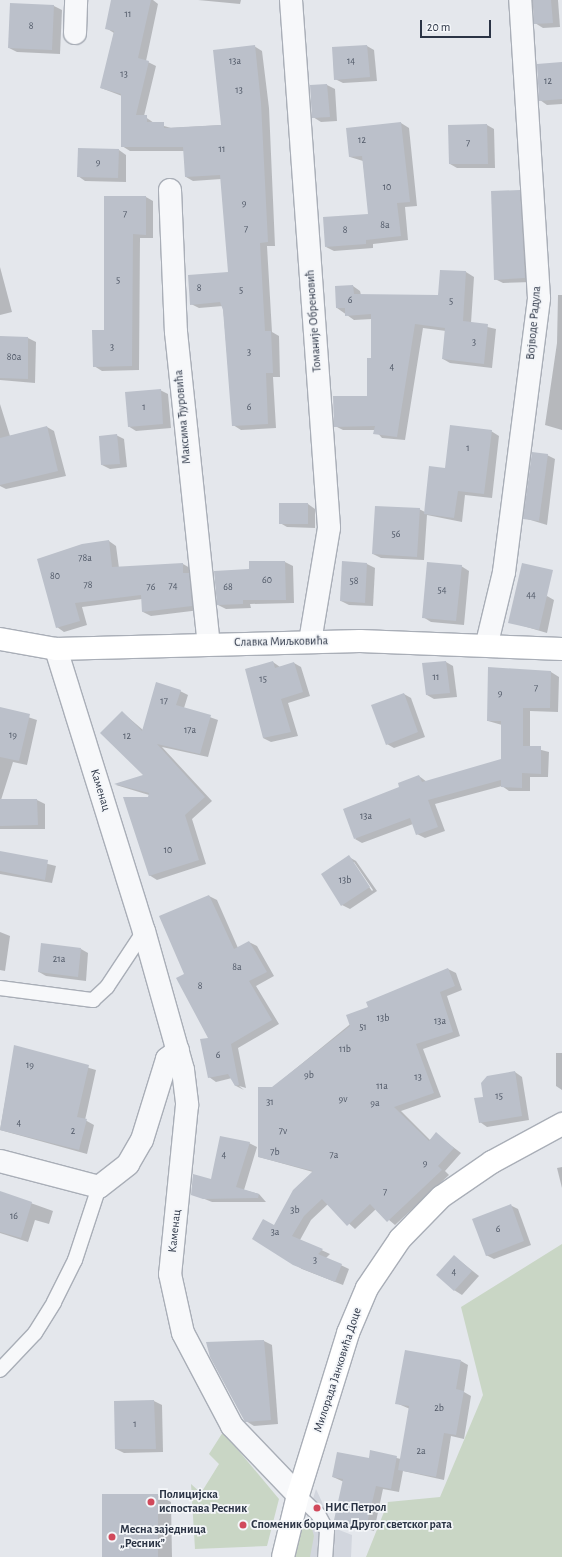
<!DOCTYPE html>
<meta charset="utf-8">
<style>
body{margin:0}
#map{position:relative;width:562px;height:1557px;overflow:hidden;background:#e4e7ec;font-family:"Alegreya Sans",sans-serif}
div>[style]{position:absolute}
.built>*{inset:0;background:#d2d6de}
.green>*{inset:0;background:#c9d6c5}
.shadow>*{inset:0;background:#0003}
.building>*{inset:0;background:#bbc0ca}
.roads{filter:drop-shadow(1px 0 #a9aeb7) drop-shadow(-1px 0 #a9aeb7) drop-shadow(0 1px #a9aeb7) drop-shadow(0 -1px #a9aeb7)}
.lane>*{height:14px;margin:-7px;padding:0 7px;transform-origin:7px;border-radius:7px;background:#f7f8fa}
.street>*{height:22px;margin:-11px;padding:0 11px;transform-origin:11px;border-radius:11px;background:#f7f8fa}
.secondary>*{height:22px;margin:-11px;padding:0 11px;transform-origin:11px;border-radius:11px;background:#fff}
.dots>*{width:11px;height:11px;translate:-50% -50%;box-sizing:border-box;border:2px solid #f4f6f9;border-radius:50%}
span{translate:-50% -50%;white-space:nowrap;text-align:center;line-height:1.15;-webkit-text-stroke:3.5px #f4f6f9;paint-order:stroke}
.number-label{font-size:10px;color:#4f5766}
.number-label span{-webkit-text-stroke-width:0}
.street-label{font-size:12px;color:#2b3445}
.poi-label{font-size:12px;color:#2b3445;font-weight:700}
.left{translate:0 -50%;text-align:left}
.scale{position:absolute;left:420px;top:20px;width:71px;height:18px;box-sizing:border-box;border:2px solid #2b3445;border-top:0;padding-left:5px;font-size:12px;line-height:14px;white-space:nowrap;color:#2b3445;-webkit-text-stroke:3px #f4f6f9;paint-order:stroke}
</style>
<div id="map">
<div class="built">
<i style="clip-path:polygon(316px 1489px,334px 1528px,352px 1535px,351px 1557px,295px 1557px)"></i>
</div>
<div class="green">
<i style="clip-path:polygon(562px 1244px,562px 1557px,366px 1557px,388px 1502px,440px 1497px,483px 1395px,461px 1307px)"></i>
<i style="clip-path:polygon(223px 1432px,279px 1499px,267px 1546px,195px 1549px,191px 1484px,201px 1493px,219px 1464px,209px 1454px)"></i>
<i style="clip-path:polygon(301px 1528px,312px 1529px,314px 1536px,310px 1557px,295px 1557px)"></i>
</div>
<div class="shadow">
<i style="clip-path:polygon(112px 0,153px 0,158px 4px,146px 61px,156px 66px,144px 116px,154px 123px,171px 128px,222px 125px,254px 46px,262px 51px,269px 108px,275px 246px,267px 246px,272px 332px,279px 336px,280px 377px,273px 377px,276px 428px,241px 430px,233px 425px,223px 306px,199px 308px,191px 304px,229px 273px,221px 179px,193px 181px,186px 177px,184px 151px,130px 151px,122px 146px,122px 96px,101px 88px,114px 33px,106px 28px)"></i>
<i style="clip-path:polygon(198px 0,241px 0,240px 4px)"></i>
<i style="clip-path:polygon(532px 0,558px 0,560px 27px,543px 28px,535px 23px)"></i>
<i style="clip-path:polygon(11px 4px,54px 6px,62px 10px,60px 54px,17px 52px,9px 48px)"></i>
<i style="clip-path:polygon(367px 46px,374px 50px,377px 81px,343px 83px,335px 79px)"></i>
<i style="clip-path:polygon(562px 63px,562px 104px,547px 105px,540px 100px)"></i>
<i style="clip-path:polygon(327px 85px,335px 89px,337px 121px,321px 122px,313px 117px,311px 86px)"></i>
<i style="clip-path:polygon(401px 123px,409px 128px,417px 206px,405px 207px,408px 240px,373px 244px,373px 248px,334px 251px,326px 247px,369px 215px,363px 161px,350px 157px,347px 129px)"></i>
<i style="clip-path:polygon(487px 125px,494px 129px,495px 168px,457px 168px,450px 164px)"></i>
<i style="clip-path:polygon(119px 150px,126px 155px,126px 182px,85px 181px,78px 176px)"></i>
<i style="clip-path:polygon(519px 191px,527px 195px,532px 282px,503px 283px,495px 279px)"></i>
<i style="clip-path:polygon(105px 197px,146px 197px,153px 201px,153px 238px,140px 238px,139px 370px,102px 371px,94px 366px,105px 331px)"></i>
<i style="clip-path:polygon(0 267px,12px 312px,0 315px)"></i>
<i style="clip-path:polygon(441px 271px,466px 272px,474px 277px,471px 323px,496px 329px,492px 368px,450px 363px,443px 359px,446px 331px,423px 328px,405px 440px,382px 438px,375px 430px,343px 430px,335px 426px,368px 397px,372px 359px,372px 319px,354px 320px,337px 308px,353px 286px,360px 291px,361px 295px,439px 296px)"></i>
<i style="clip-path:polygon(558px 295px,562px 295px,562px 430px,545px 425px,557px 343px)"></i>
<i style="clip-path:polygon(0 337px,28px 338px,36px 342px,35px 383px,0 380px)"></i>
<i style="clip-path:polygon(160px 390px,168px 394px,171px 428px,136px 431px,128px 426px)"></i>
<i style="clip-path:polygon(0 404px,10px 436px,47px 427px,54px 431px,66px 476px,6px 489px,0 486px)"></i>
<i style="clip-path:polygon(491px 431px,499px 436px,492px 498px,465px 495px,462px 522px,427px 515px,424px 560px,381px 558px,373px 554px,419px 509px,425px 512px,445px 469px)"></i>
<i style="clip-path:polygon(116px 435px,124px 439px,127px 467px,110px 469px,102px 465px)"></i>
<i style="clip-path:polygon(547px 455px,555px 459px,547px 525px,524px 518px)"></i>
<i style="clip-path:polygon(308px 504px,315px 509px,315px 528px,287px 527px,280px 523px)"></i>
<i style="clip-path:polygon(109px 541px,116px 546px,119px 568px,183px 564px,190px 568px,191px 575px,196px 578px,200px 610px,151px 616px,143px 612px,142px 599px,82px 607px,87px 625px,64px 632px,57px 627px)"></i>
<i style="clip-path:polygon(250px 562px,285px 562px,293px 566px,294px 603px,250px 604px,251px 608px,226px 609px,218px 605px,250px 570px)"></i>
<i style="clip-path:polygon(343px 562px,367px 564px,375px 568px,373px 606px,349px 605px,341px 601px)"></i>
<i style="clip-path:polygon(461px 566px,469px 571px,464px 625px,431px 622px,423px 617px)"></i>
<i style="clip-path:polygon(547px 596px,554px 600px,547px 633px,510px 622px)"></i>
<i style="clip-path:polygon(273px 662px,280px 667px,294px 663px,301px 667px,310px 696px,288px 703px,298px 736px,271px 742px,263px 738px)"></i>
<i style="clip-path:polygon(446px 662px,453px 666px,457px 697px,434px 699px,427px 695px)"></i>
<i style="clip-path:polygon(489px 668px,551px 672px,559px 677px,558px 712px,530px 711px,530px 747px,549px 752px,548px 777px,530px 777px,530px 791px,509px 791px,502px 786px,435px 804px,445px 831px,425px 838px,417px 834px,413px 824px,362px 843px,355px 839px,400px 788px,419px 776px,427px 782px,502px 760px,502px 725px,488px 721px)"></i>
<i style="clip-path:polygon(180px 691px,188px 695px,184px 708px,218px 720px,208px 757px,162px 747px,212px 801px,192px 819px,206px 864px,157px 880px,149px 875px,149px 795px,116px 785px,145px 775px,122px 712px,143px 730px)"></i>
<i style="clip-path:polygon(404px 694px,411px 698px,425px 737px,394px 748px,387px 744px)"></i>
<i style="clip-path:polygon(0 708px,37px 720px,27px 765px,13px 762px,1px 800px,37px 800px,45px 804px,45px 829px,0 829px)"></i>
<i style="clip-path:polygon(0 852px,56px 866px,52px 883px,0 874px)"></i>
<i style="clip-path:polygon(evenodd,349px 857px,356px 861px,377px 891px,350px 909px,342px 905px,349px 857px,352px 862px,354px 862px,373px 890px,372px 891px,352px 862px)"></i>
<i style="clip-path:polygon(209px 896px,217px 900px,238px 948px,249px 942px,257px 946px,274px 976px,256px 986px,279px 1024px,238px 1048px,246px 1088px,239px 1086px,244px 1090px,236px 1086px,232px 1078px,216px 1082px,209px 1077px,210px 1038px,185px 974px)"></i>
<i style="clip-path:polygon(0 932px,10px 936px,5px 971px,0 970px)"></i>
<i style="clip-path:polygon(81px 949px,88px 953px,86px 981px,46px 976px,39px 972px)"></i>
<i style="clip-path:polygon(448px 969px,456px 973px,462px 990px,447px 996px,460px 1036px,423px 1049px,441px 1097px,401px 1111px,430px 1140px,436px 1134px,461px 1153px,445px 1171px,449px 1175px,395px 1225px,376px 1209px,355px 1229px,328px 1204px,311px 1220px,300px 1240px,330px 1254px,326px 1258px,349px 1269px,343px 1285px,302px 1269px,294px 1264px,274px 1227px,313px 1172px,259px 1157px,272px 1088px,370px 1008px)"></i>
<i style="clip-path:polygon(15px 1046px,96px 1070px,85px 1120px,94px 1125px,87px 1154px,0 1130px)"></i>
<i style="clip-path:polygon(556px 1053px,562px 1053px,562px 1090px,556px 1086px)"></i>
<i style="clip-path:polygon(515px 1072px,522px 1077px,529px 1120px,487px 1127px,480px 1122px)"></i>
<i style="clip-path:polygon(249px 1143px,257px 1147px,244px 1190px,259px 1194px,266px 1202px,212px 1202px,192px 1194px,211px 1180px)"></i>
<i style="clip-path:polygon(562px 1167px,562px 1188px,557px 1168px)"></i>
<i style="clip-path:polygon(0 1192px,53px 1211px,49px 1224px,35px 1220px,28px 1242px,0 1233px)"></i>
<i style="clip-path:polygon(510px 1205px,518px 1209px,531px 1245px,494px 1259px,486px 1255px)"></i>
<i style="clip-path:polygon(454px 1256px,479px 1276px,462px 1295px,454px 1290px)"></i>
<i style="clip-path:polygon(264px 1341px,272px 1345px,278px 1424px,254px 1426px,246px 1421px)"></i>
<i style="clip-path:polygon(461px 1361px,468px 1365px,464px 1392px,471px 1396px,464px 1439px,451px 1436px,444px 1480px,403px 1471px,399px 1492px,383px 1489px,374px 1531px,335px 1520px,344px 1482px,333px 1477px,369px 1459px,371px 1452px,401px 1459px,410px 1409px,396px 1403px)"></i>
<i style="clip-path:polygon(154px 1401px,162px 1405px,163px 1452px,124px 1453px,116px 1449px,115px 1402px)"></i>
<i style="clip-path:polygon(157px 1495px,171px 1502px,172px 1557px,103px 1557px)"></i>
</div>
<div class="building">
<i style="clip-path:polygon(111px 0,151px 0,138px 58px,149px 61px,136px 115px,147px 115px,147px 122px,164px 122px,164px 128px,221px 125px,213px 50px,255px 45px,261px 103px,268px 242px,260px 243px,265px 331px,271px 331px,273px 373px,266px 373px,268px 424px,232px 426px,223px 310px,220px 302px,190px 305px,188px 275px,228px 272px,220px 175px,185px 177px,183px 147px,121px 147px,121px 94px,100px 88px,114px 31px,105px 29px)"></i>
<i style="clip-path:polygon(533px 0,551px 0,553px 23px,534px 24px)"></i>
<i style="clip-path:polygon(10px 3px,54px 5px,52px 50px,8px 48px)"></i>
<i style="clip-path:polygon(367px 45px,370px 77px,334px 80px,332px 47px)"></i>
<i style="clip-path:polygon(562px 62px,562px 99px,539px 101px,537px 64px)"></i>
<i style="clip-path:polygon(327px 84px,330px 117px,312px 118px,310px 85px)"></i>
<i style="clip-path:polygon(401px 122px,410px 202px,397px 203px,401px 236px,366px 240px,366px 244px,325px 247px,323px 217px,368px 214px,362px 156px,349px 157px,346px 128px)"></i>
<i style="clip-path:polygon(487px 124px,488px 164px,449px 164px,448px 125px)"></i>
<i style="clip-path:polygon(78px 148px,119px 149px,118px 178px,77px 177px)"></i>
<i style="clip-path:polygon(520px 190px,525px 278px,494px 280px,491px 191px)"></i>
<i style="clip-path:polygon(104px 196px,146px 196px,146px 235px,133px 234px,132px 366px,93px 367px,92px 330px,104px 330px)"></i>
<i style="clip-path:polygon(440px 270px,466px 271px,463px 321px,488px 324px,484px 364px,442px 359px,445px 328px,415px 324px,397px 437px,373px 434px,375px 426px,334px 427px,333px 396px,367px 396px,367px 358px,371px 358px,371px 314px,345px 316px,345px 308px,336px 308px,335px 286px,353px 285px,354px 294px,438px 295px)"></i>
<i style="clip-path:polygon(0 336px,28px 337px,28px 379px,0 378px)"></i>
<i style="clip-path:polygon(161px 389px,163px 424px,128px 427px,125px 392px)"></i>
<i style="clip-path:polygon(450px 425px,492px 430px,484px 494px,458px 491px,454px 518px,424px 514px,429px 466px,445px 468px)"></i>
<i style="clip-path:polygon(47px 426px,58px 471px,0 485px,0 438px)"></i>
<i style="clip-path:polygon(117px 434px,120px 464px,101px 465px,99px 436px)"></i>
<i style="clip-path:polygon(532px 452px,548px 454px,539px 521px,523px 519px)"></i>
<i style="clip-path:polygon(279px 503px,308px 503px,308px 524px,279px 524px)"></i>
<i style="clip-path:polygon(375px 506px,420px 508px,417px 557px,372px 554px)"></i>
<i style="clip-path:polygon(109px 540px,112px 567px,183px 563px,183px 573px,189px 573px,192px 606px,142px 612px,141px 595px,75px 603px,80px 621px,56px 628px,37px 559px,82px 544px)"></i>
<i style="clip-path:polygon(249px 561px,285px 561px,286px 600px,243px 600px,243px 604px,217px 605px,214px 571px,249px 569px)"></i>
<i style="clip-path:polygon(342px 561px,367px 563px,365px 603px,340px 601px)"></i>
<i style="clip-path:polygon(427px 562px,462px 565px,456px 621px,422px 618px)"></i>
<i style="clip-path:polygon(522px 563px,553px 570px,539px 630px,508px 623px)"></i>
<i style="clip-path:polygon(273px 661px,275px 668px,294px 662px,303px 692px,281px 699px,291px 732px,263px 738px,245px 669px)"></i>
<i style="clip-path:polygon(446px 661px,450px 693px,426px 695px,422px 663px)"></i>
<i style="clip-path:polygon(488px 667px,551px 671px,550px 708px,523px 708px,523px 746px,541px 746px,541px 774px,522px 773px,522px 788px,501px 787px,501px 780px,428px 800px,438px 827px,416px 835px,410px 818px,354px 839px,343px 809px,399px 787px,398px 783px,419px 775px,422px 782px,501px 759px,501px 721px,487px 721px)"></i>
<i style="clip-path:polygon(156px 682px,181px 690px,176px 705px,211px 715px,200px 754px,157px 744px,205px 797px,185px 815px,199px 860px,149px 876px,123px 797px,148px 797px,149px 793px,114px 784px,143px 775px,100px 733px,122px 711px,142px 731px)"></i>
<i style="clip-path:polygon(404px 693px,418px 732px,386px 745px,371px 705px)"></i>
<i style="clip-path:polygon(0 707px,30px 714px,19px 761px,0 757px)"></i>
<i style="clip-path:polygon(0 799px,37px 799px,38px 825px,0 826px)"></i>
<i style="clip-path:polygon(0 851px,48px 860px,45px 880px,0 871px)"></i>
<i style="clip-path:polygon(349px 855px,370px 887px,341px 906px,321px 874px)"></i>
<i style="clip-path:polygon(209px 895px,234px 949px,249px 941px,267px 972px,249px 981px,272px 1020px,231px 1044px,239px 1085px,235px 1086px,228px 1074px,208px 1078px,200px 1039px,208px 1038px,176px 978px,184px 974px,159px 916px)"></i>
<i style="clip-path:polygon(41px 943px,81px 948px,78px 977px,38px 972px)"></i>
<i style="clip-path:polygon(448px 968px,455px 986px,440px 992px,453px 1032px,416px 1044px,434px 1093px,394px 1107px,429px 1141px,436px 1132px,454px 1148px,438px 1166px,442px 1170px,387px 1222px,370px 1204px,347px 1226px,322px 1199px,304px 1216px,292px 1236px,323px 1249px,318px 1254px,342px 1264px,335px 1282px,293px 1265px,252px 1239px,263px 1219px,274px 1225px,293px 1190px,313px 1171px,258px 1157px,258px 1087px,272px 1087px,350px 1026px,346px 1015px,368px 1007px,366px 1002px)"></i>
<i style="clip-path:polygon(14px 1045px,89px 1065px,77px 1117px,87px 1119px,79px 1150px,0 1130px)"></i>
<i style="clip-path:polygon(515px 1071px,522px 1116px,479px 1123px,474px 1098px,483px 1097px,481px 1083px,487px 1076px)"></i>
<i style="clip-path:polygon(220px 1136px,250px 1142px,236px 1187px,259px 1194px,258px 1198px,203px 1199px,191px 1195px,193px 1174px,211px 1179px)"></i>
<i style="clip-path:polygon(0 1191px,32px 1202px,21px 1238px,0 1232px)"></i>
<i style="clip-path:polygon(511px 1204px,524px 1241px,486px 1256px,472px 1219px)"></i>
<i style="clip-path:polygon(454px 1255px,472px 1271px,454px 1291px,436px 1275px)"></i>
<i style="clip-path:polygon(264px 1340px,271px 1420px,245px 1422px,210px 1357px,206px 1342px)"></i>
<i style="clip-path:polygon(405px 1350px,461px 1360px,456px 1389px,464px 1391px,456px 1435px,444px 1433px,436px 1477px,398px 1470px,409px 1406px,395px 1404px)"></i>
<i style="clip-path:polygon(154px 1400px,156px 1449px,115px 1449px,114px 1401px)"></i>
<i style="clip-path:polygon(370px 1450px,397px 1456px,391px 1489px,376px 1486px,366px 1528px,334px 1520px,343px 1479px,332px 1477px,337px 1452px,369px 1458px)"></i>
<i style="clip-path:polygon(102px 1494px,158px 1494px,158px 1557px,102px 1557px)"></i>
</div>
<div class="roads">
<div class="lane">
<i style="left:0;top:988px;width:94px;rotate:7.4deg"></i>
<i style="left:93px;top:1000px;width:19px;rotate:-43deg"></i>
<i style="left:107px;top:987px;width:67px;rotate:-56.5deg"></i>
<i style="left:0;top:1370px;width:51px;rotate:-46.6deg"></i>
<i style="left:35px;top:1333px;width:36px;rotate:-58deg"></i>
<i style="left:54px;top:1302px;width:47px;rotate:-63.4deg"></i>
<i style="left:75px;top:1260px;width:77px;rotate:-71.8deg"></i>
<i style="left:298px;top:1495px;width:28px;rotate:44deg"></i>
<i style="left:318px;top:1514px;width:19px;rotate:62deg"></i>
<i style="left:327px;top:1531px;width:26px;rotate:94deg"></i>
</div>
<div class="street">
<i style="left:291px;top:0;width:529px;rotate:85.88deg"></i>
<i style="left:329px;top:528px;width:115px;rotate:99.5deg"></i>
<i style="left:75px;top:33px;width:33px;rotate:-88deg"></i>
<i style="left:170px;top:190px;width:142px;rotate:87.6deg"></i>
<i style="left:176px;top:332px;width:314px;rotate:84deg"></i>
<i style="left:487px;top:643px;width:73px;rotate:-76.5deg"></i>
<i style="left:504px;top:572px;width:276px;rotate:-82.7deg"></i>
<i style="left:539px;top:298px;width:299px;rotate:-93.6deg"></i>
<i style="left:56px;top:649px;width:295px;rotate:72.7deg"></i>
<i style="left:144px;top:931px;width:144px;rotate:74.3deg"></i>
<i style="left:183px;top:1070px;width:35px;rotate:83deg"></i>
<i style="left:187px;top:1105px;width:170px;rotate:95.7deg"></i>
<i style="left:170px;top:1274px;width:60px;rotate:77.6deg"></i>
<i style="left:183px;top:1333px;width:105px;rotate:62.2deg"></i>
<i style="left:232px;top:1426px;width:95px;rotate:46.3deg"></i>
<i style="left:0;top:1161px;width:102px;rotate:14.7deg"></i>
<i style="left:99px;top:1187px;width:37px;rotate:-38deg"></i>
<i style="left:128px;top:1164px;width:28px;rotate:-60deg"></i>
<i style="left:142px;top:1140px;width:85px;rotate:-72.8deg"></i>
<i style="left:167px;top:1059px;width:14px;rotate:-39deg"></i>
</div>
<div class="secondary">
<i style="left:0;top:639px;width:57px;rotate:10.1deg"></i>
<i style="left:56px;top:649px;width:304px;rotate:-1.5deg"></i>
<i style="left:360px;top:641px;width:202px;rotate:2.3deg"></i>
<i style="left:283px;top:1557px;width:64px;rotate:-76.4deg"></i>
<i style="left:298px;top:1495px;width:170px;rotate:-72.8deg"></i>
<i style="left:348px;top:1333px;width:49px;rotate:-67.1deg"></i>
<i style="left:367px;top:1288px;width:59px;rotate:-56deg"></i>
<i style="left:400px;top:1239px;width:59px;rotate:-45.7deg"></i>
<i style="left:441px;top:1197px;width:62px;rotate:-34.5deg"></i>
<i style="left:492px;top:1162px;width:80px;rotate:-28.5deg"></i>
</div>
</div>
<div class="dots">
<i style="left:151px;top:1502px;background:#d1495b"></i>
<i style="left:317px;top:1508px;background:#d1495b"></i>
<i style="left:243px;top:1525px;background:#d1495b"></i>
<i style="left:112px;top:1537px;background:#d1495b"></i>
</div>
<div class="number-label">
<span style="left:128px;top:15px">11</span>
<span style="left:31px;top:27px">8</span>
<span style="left:235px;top:62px">13a</span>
<span style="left:351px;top:62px">14</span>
<span style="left:124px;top:75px">13</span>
<span style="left:548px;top:82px">12</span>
<span style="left:239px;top:91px">13</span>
<span style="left:362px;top:141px">12</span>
<span style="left:468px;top:144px">7</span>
<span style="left:222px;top:150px">11</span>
<span style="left:98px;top:163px">9</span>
<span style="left:387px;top:188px">10</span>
<span style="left:244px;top:204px">9</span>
<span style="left:125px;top:215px">7</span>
<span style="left:385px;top:226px">8a</span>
<span style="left:246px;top:230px">7</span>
<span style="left:345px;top:231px">8</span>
<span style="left:118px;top:281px">5</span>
<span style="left:199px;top:289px">8</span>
<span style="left:241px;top:291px">5</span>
<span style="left:350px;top:301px">6</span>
<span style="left:451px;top:302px">5</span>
<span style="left:474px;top:343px">3</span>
<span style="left:112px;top:348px">3</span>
<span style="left:249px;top:353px">3</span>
<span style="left:14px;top:358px">80a</span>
<span style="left:392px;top:368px">4</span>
<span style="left:144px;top:408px">1</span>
<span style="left:249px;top:408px">6</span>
<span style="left:468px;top:449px">1</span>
<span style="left:396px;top:535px">56</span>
<span style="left:85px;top:559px">78a</span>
<span style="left:55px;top:577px">80</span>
<span style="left:267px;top:581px">60</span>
<span style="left:354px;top:582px">58</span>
<span style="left:88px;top:586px">78</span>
<span style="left:173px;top:587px">74</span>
<span style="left:151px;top:588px">76</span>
<span style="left:228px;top:588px">68</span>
<span style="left:442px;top:591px">54</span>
<span style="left:531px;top:596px">44</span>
<span style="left:436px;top:678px">11</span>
<span style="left:263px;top:680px">15</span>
<span style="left:536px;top:689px">7</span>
<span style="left:500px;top:694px">9</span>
<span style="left:164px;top:702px">17</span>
<span style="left:190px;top:731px">17a</span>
<span style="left:13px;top:736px">19</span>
<span style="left:127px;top:737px">12</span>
<span style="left:366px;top:817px">13a</span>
<span style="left:168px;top:851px">10</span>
<span style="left:345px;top:881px">13b</span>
<span style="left:59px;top:960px">21a</span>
<span style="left:237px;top:968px">8a</span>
<span style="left:200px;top:987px">8</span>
<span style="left:383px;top:1019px">13b</span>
<span style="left:440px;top:1022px">13a</span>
<span style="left:363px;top:1028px">51</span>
<span style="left:345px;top:1050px">11b</span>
<span style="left:218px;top:1056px">6</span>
<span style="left:30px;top:1066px">19</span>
<span style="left:309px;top:1076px">9b</span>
<span style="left:418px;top:1078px">13</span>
<span style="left:382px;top:1087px">11a</span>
<span style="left:499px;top:1097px">15</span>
<span style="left:343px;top:1100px">9v</span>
<span style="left:270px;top:1103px">31</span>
<span style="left:375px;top:1104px">9a</span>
<span style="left:19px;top:1124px">4</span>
<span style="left:73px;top:1132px">2</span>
<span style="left:283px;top:1132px">7v</span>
<span style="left:275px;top:1153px">7b</span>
<span style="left:224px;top:1156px">4</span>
<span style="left:334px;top:1156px">7a</span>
<span style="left:425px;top:1164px">9</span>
<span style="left:385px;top:1193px">7</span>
<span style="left:295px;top:1211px">3b</span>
<span style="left:14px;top:1217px">16</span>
<span style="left:498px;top:1230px">6</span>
<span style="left:275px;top:1233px">3a</span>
<span style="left:315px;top:1261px">3</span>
<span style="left:454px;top:1273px">4</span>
<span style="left:439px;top:1409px">2b</span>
<span style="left:135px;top:1425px">1</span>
<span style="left:421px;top:1452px">2a</span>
</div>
<div class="street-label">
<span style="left:314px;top:321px;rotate:-94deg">Томаније Обреновић</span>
<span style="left:534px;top:323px;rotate:-85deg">Војводе Радула</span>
<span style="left:183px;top:417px;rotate:-95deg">Максима Ђуровића</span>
<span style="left:281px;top:642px;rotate:-1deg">Славка Миљковића</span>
<span style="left:100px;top:790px;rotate:73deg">Каменац</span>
<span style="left:175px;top:1231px;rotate:-84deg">Каменац</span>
<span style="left:338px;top:1370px;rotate:-72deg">Милорада Јанковића Доце</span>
</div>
<div class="poi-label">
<span class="left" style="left:159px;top:1502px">Полицијска<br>испостава Ресник</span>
<span class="left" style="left:325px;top:1508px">НИС Петрол</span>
<span class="left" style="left:251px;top:1525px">Споменик борцима Другог светског рата</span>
<span class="left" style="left:120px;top:1537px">Месна заједница<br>„Ресник”</span>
</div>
<div class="scale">20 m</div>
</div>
